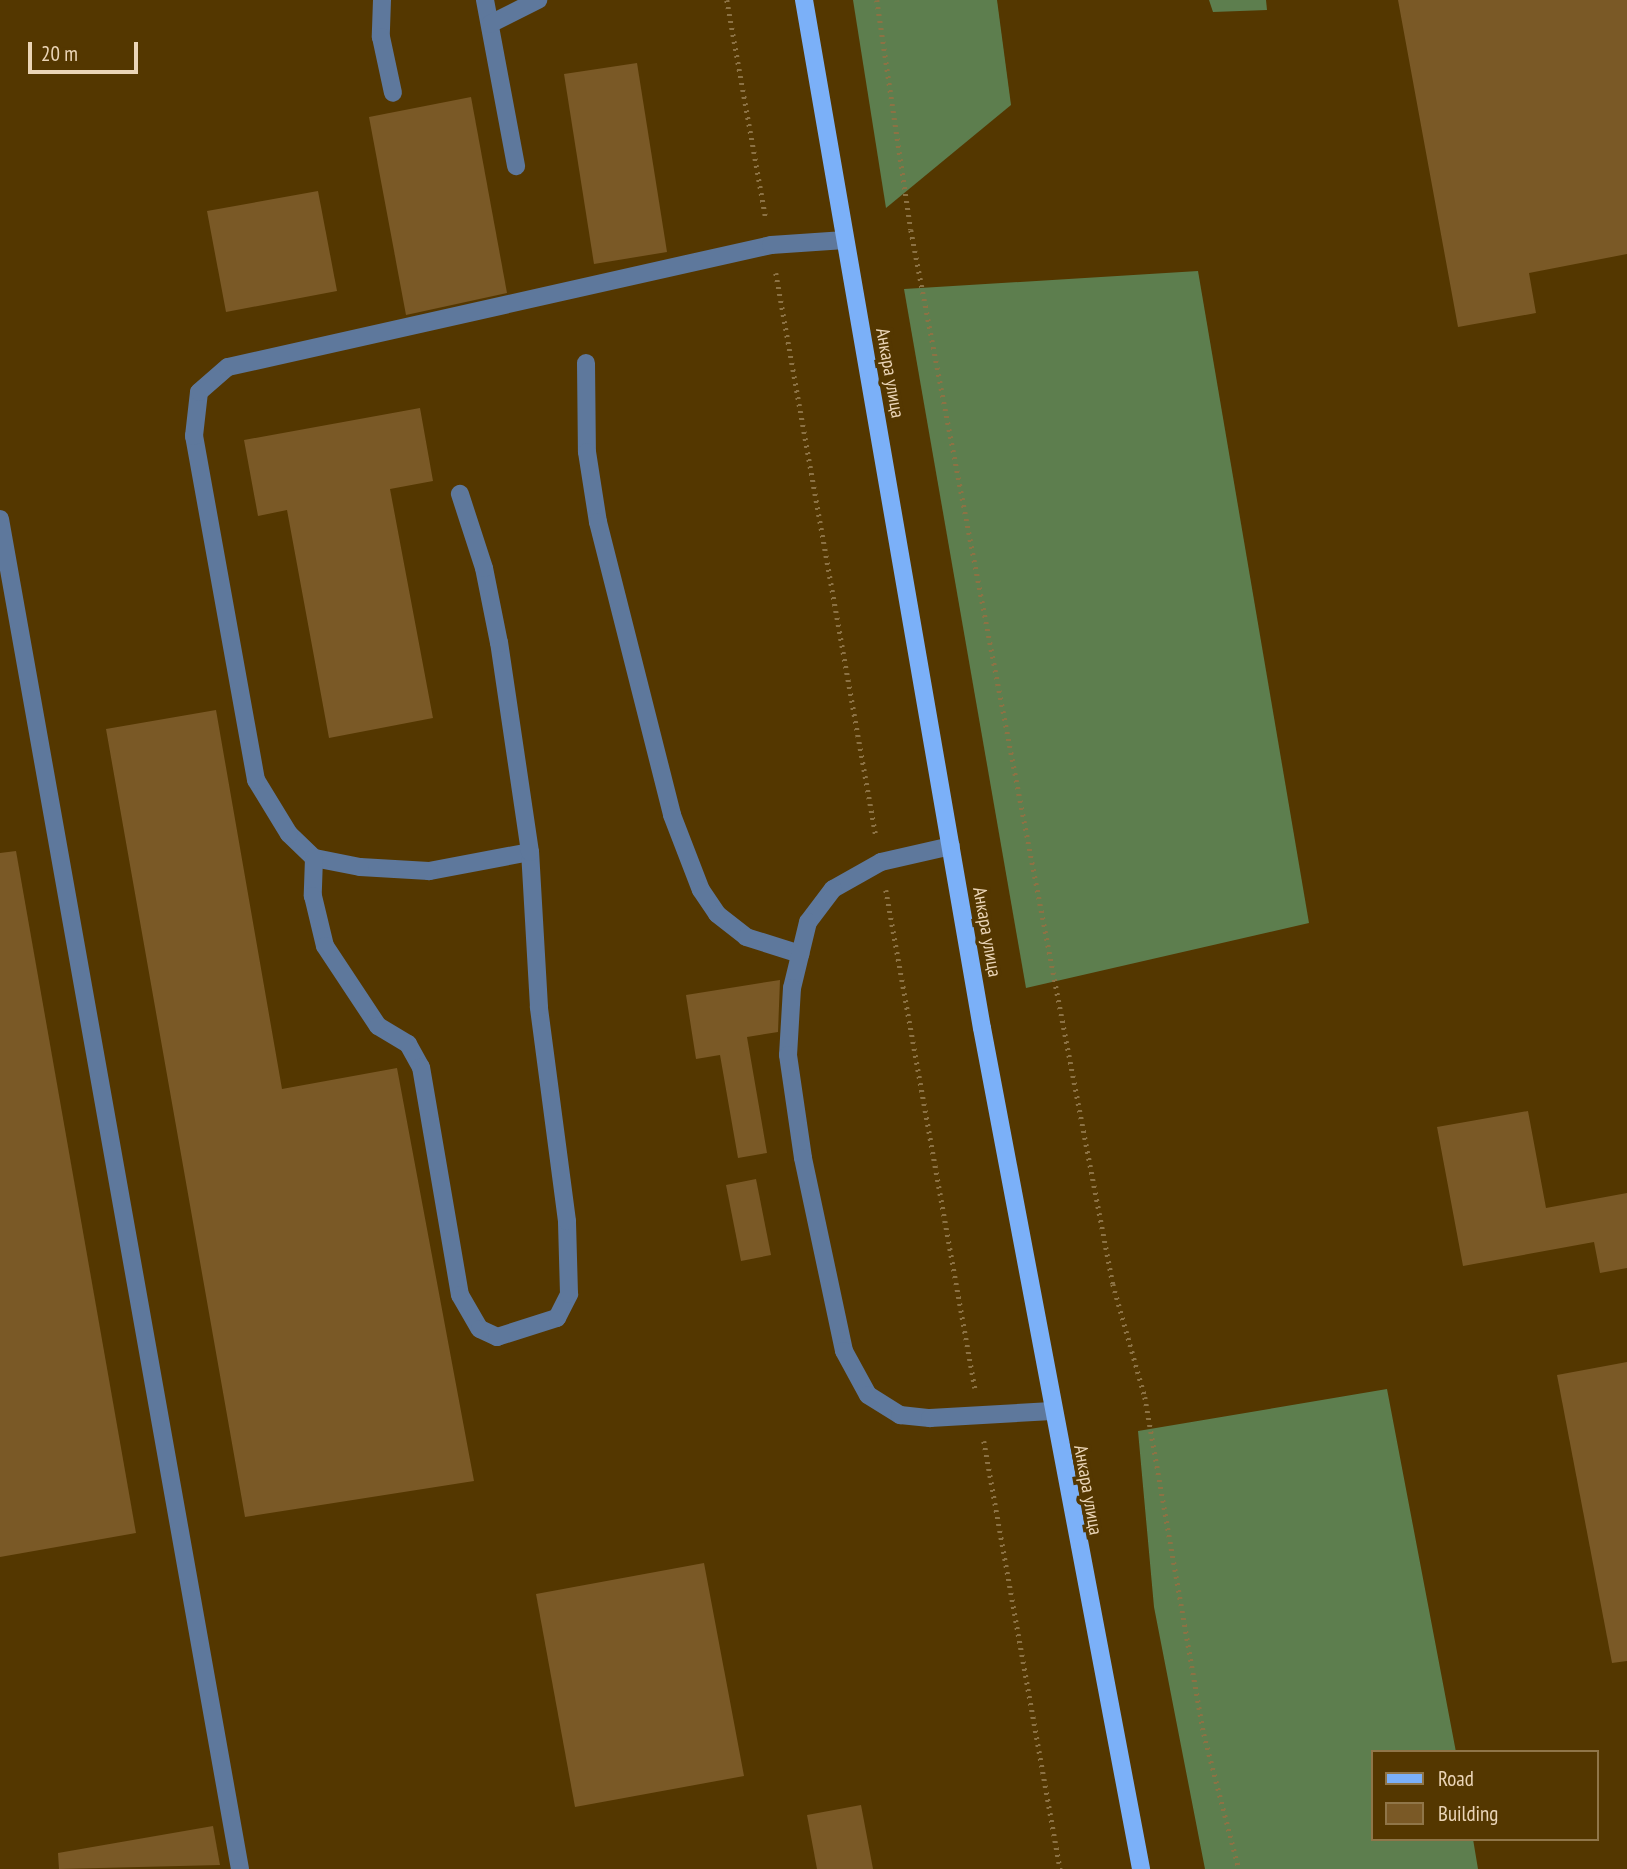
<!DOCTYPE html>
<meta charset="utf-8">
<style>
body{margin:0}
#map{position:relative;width:1627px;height:1869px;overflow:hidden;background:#543700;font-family:"PT Sans Narrow",sans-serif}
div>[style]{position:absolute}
.forest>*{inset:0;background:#5d7e4e}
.building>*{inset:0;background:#7a5926}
.path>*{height:4.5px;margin-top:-2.25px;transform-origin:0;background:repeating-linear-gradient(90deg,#8c7244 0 2px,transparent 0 7px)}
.minor>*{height:18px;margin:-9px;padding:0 9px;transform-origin:9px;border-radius:9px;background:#5e789c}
.major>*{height:18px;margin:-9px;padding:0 9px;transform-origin:9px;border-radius:9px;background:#7bb0f8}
span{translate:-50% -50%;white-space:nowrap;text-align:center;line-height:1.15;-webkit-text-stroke:7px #543700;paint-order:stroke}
.street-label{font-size:19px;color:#ebd5b7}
.legend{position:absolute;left:1371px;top:1750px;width:228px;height:91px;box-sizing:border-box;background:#543700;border:2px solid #907649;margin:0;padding:9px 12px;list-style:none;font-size:21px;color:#ebd5b7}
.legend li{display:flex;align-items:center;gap:14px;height:35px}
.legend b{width:35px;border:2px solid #907649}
.scale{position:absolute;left:28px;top:42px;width:110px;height:32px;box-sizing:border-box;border:4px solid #ebd5b7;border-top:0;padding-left:9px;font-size:21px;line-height:24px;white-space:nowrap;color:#ebd5b7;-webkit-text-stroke:5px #543700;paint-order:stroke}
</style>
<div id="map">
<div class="forest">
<i style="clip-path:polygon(853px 0,997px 0,1011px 105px,886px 208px)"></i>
<i style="clip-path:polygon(1209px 0,1266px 0,1267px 10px,1213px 12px)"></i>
<i style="clip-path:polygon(1198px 271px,1309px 923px,1026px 988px,904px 289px)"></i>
<i style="clip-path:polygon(1387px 1389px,1456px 1752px,1373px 1752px,1373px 1839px,1473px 1839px,1478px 1869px,1205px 1869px,1154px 1607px,1138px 1431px)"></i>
</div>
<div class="building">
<i style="clip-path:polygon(1398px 0,1627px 0,1627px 254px,1529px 273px,1536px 313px,1458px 327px)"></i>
<i style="clip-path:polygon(637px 63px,667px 252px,594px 264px,564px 74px)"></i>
<i style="clip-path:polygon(471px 97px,507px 293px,406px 315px,369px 117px)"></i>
<i style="clip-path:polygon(318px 191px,337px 291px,226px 312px,207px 211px)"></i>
<i style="clip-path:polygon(420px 408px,433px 481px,390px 489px,433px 718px,329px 738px,287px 510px,258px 516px,244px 440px)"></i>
<i style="clip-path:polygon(216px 710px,282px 1089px,397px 1068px,474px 1481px,245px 1517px,106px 729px)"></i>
<i style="clip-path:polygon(16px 851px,136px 1533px,0 1557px,0 853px)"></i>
<i style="clip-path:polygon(780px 980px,778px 1032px,747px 1037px,767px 1153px,738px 1158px,720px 1055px,696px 1059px,686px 995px)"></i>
<i style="clip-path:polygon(1528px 1111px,1546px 1208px,1627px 1193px,1627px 1268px,1600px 1273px,1594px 1242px,1463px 1266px,1437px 1127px)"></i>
<i style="clip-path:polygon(756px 1179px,771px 1255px,741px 1261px,726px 1185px)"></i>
<i style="clip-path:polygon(1627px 1362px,1627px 1661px,1612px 1663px,1557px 1375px)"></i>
<i style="clip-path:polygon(704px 1563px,744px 1776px,575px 1807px,536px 1594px)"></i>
<i style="clip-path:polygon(861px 1805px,873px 1869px,817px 1869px,807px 1815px)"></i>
<i style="clip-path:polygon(213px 1826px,220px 1865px,59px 1869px,58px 1853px)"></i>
</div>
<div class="path">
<i style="left:727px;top:0;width:223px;rotate:79.9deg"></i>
<i style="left:877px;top:0;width:232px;rotate:81.6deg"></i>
<i style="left:911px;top:230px;width:1073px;rotate:79.15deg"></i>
<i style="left:1113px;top:1284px;width:117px;rotate:74.2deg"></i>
<i style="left:1145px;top:1397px;width:342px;rotate:80.1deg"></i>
<i style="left:1204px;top:1734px;width:139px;rotate:75.5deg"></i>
<i style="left:776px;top:273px;width:572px;rotate:79.93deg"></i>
<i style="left:886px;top:890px;width:506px;rotate:79.87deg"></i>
<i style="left:984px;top:1441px;width:435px;rotate:79.9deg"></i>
</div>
<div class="minor">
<i style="left:382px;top:0;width:37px;rotate:92deg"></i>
<i style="left:381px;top:37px;width:57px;rotate:77.9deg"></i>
<i style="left:485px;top:0;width:169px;rotate:79.4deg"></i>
<i style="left:490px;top:24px;width:54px;rotate:-26.6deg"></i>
<i style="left:586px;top:363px;width:89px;rotate:89.4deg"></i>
<i style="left:587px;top:452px;width:71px;rotate:81.1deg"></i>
<i style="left:598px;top:522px;width:302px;rotate:75.8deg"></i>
<i style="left:672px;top:815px;width:80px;rotate:68.9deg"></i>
<i style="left:701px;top:890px;width:29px;rotate:56deg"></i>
<i style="left:717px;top:914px;width:37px;rotate:38deg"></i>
<i style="left:746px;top:937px;width:57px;rotate:17.5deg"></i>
<i style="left:0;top:519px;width:1371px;rotate:79.92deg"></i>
<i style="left:951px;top:846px;width:72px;rotate:167.1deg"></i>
<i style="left:881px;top:862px;width:55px;rotate:150.6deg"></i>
<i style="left:833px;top:889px;width:41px;rotate:127.1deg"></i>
<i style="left:808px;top:922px;width:68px;rotate:103.6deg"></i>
<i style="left:792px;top:988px;width:67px;rotate:93.4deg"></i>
<i style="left:788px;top:1055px;width:104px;rotate:81.7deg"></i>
<i style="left:803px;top:1158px;width:197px;rotate:78deg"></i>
<i style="left:844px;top:1351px;width:50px;rotate:61.4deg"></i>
<i style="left:868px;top:1395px;width:38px;rotate:32deg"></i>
<i style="left:900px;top:1415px;width:30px;rotate:6deg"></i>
<i style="left:930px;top:1418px;width:122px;rotate:-3.3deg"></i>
<i style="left:530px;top:852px;width:103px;rotate:169.3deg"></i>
<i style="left:429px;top:871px;width:69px;rotate:-176.7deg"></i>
<i style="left:360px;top:867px;width:47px;rotate:-168.9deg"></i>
<i style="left:314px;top:858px;width:35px;rotate:-136deg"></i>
<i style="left:289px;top:834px;width:63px;rotate:-121.4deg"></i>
<i style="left:256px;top:780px;width:350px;rotate:-100.2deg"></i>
<i style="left:194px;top:436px;width:44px;rotate:-83.5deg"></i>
<i style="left:199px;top:392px;width:38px;rotate:-41deg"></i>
<i style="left:228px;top:367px;width:557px;rotate:-12.66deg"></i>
<i style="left:771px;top:245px;width:74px;rotate:-3.9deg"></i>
<i style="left:314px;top:858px;width:38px;rotate:92deg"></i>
<i style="left:313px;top:896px;width:51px;rotate:76.5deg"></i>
<i style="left:325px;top:946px;width:96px;rotate:56.5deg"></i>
<i style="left:378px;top:1026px;width:35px;rotate:31deg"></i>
<i style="left:408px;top:1044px;width:26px;rotate:61deg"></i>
<i style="left:421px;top:1067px;width:231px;rotate:80.3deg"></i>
<i style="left:460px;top:1295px;width:39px;rotate:60deg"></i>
<i style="left:480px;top:1329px;width:19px;rotate:25deg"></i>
<i style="left:497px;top:1337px;width:63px;rotate:-17.6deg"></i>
<i style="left:557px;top:1318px;width:27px;rotate:-63deg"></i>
<i style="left:569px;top:1294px;width:73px;rotate:-91.6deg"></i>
<i style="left:567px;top:1221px;width:216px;rotate:-97.5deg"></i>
<i style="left:539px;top:1007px;width:155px;rotate:-93.3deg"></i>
<i style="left:530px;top:852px;width:211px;rotate:-98.4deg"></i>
<i style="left:499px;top:643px;width:76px;rotate:-101.3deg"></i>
<i style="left:484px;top:568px;width:78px;rotate:-108deg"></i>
</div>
<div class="major">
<i style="left:804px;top:0;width:1043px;rotate:80.18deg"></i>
<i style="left:982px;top:1028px;width:856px;rotate:79.29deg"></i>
</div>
<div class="street-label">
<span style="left:890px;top:373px;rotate:80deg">Анкара улица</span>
<span style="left:987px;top:932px;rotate:80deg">Анкара улица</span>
<span style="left:1088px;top:1490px;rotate:80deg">Анкара улица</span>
</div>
<ul class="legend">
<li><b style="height:9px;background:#7bb0f8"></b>Road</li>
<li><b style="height:19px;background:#7a5926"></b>Building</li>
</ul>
<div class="scale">20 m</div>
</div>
